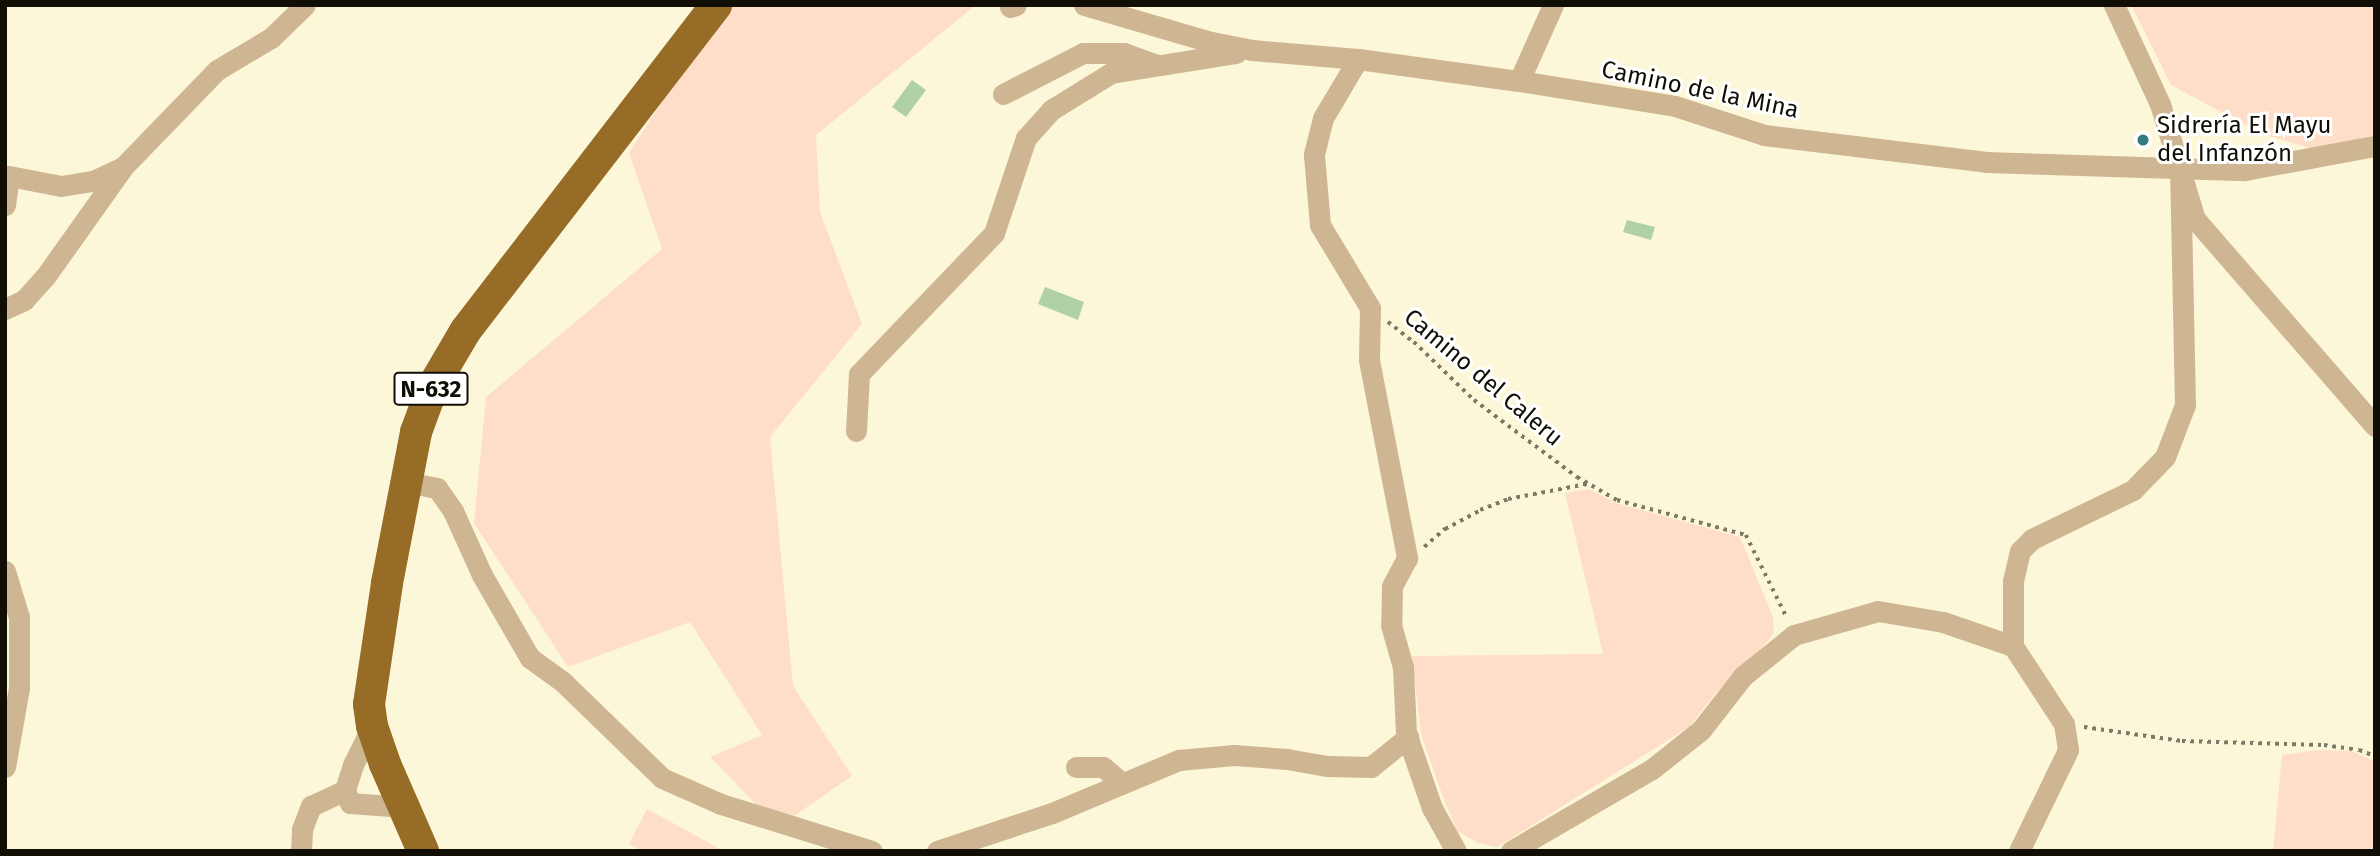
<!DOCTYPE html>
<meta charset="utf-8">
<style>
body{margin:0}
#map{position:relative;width:2380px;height:856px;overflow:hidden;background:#fdf7d9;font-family:"Fira Sans",sans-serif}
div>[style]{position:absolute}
.green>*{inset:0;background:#ffdec9}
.water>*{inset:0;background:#b0d0a8}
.path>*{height:3.5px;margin-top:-1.75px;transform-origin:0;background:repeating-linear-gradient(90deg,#7d7966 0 3.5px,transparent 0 8.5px)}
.minor>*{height:21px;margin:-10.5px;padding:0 10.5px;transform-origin:10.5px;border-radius:10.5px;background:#cfb692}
.highway>*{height:32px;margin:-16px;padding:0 16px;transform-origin:16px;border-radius:16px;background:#966c27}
.dots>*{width:19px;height:19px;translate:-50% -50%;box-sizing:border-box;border:4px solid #fff;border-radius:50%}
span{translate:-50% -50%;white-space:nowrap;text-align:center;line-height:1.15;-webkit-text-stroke:6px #fff;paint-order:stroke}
.shield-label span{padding:2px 5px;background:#fff;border:2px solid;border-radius:5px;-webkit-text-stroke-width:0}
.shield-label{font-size:23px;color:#110f05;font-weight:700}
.street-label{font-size:24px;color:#110f05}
.poi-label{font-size:24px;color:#110f05}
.left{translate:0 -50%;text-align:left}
.frame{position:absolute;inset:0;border:7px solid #110f05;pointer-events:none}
</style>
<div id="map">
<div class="green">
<i style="clip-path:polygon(697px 5px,976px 5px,816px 135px,820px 212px,862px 324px,770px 437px,793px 686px,852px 776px,778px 827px,710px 757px,762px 735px,690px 622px,568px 667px,474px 523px,486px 397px,662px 249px,629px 153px,711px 25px)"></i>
<i style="clip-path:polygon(2131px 5px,2375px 5px,2375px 135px,2313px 149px,2262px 134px,2171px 85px)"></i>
<i style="clip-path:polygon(1589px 489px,1616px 503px,1740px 537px,1773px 617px,1774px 632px,1768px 641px,1715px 694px,1689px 727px,1497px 847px,1478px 843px,1457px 831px,1440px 789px,1421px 734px,1412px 656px,1603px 654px,1565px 493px)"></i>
<i style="clip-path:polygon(2316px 750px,2351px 751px,2375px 761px,2375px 851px,2273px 851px,2282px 755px)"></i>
<i style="clip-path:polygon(647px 809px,724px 851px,642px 851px,629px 844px)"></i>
</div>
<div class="water">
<i style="clip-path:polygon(912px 80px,926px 90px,906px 117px,892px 107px)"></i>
<i style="clip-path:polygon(1627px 220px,1655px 227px,1651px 240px,1623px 232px)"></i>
<i style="clip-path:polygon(1045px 287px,1084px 302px,1078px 320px,1038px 304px)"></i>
</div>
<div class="path">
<i style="left:1388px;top:322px;width:33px;rotate:38deg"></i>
<i style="left:1414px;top:342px;width:83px;rotate:44deg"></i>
<i style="left:1474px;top:400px;width:129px;rotate:36.8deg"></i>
<i style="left:1577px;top:477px;width:46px;rotate:29.9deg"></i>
<i style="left:1617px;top:500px;width:134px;rotate:15.2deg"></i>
<i style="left:1746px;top:535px;width:93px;rotate:63.7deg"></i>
<i style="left:1424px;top:547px;width:28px;rotate:-41deg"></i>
<i style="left:1445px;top:529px;width:40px;rotate:-28deg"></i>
<i style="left:1480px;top:510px;width:30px;rotate:-21deg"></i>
<i style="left:1508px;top:499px;width:80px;rotate:-10.8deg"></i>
<i style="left:2084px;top:727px;width:99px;rotate:8.1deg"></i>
<i style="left:2182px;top:741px;width:142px;rotate:1.6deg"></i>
<i style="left:2324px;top:745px;width:35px;rotate:8deg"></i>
<i style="left:2359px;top:750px;width:17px;rotate:21deg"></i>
</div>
<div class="minor">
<i style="left:1084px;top:5px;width:128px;rotate:16.3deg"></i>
<i style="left:1207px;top:41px;width:46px;rotate:11.3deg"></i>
<i style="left:1252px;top:50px;width:106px;rotate:4.9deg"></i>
<i style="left:1358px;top:59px;width:162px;rotate:7.8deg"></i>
<i style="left:1519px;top:81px;width:158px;rotate:9.1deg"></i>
<i style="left:1675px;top:106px;width:94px;rotate:18deg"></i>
<i style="left:1764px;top:135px;width:224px;rotate:6.9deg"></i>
<i style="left:1986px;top:162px;width:259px;rotate:1.8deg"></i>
<i style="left:2245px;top:170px;width:132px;rotate:-10.5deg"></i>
<i style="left:2114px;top:5px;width:109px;rotate:65.1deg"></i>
<i style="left:2160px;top:104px;width:120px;rotate:73.1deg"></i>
<i style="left:2195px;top:219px;width:274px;rotate:49deg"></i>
<i style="left:1010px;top:7px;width:6px;rotate:-18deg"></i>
<i style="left:1358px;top:59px;width:69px;rotate:120.7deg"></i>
<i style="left:1323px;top:118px;width:38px;rotate:104deg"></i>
<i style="left:1314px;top:155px;width:70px;rotate:85.1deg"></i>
<i style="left:1320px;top:225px;width:97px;rotate:58.9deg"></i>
<i style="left:1370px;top:308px;width:52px;rotate:91.1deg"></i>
<i style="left:1369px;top:360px;width:202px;rotate:79.1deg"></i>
<i style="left:1407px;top:558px;width:32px;rotate:118deg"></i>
<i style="left:1392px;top:586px;width:39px;rotate:91deg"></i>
<i style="left:1391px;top:625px;width:44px;rotate:74.1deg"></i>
<i style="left:1403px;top:667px;width:66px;rotate:87.4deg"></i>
<i style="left:1406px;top:733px;width:79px;rotate:70.9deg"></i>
<i style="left:1432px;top:808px;width:49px;rotate:60.8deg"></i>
<i style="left:1519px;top:81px;width:83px;rotate:-65.9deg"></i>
<i style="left:1003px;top:94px;width:90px;rotate:-27.1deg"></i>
<i style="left:1083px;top:53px;width:41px"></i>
<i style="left:1124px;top:53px;width:35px;rotate:20deg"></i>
<i style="left:9px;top:176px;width:53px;rotate:10.9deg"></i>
<i style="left:61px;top:186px;width:32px;rotate:-9deg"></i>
<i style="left:93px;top:181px;width:33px;rotate:-25deg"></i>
<i style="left:123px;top:167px;width:135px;rotate:-45.9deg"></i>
<i style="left:217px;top:70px;width:63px;rotate:-30.7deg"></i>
<i style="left:271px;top:38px;width:47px;rotate:-44.1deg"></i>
<i style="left:5px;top:205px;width:29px;rotate:-82deg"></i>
<i style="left:5px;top:309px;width:21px;rotate:-25deg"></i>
<i style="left:24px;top:300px;width:31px;rotate:-48deg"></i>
<i style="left:45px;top:277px;width:131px;rotate:-54.6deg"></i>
<i style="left:856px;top:431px;width:57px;rotate:-87deg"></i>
<i style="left:859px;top:374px;width:195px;rotate:-46.2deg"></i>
<i style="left:994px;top:233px;width:100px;rotate:-71.4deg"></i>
<i style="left:1026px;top:138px;width:38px;rotate:-48deg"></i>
<i style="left:1051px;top:110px;width:70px;rotate:-31.7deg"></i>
<i style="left:1111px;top:73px;width:127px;rotate:-9.1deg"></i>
<i style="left:406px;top:482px;width:32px;rotate:11deg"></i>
<i style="left:437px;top:488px;width:28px;rotate:55deg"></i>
<i style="left:453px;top:511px;width:70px;rotate:65.6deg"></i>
<i style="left:482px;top:575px;width:96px;rotate:60deg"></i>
<i style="left:530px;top:658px;width:41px;rotate:36deg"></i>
<i style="left:563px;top:682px;width:138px;rotate:44.1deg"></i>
<i style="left:662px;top:778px;width:64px;rotate:23.8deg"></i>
<i style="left:721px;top:804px;width:158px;rotate:17.3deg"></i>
<i style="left:5px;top:571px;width:48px;rotate:73.1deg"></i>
<i style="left:19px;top:617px;width:71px;rotate:90deg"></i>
<i style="left:19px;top:688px;width:80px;rotate:100deg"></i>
<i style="left:2013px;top:646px;width:65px;rotate:-90deg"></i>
<i style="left:2013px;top:581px;width:31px;rotate:-77deg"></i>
<i style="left:2020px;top:551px;width:17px;rotate:-45deg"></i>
<i style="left:2032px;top:539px;width:112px;rotate:-25.9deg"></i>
<i style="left:2133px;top:490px;width:46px;rotate:-45.9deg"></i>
<i style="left:2165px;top:457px;width:56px;rotate:-69deg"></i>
<i style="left:2185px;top:405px;width:237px;rotate:-91.2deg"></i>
<i style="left:372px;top:726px;width:43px;rotate:116deg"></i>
<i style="left:353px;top:765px;width:26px;rotate:108deg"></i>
<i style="left:345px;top:790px;width:14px;rotate:69deg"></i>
<i style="left:350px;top:803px;width:54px;rotate:4.2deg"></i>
<i style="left:1076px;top:767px;width:27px"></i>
<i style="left:1103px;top:767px;width:25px;rotate:40deg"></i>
<i style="left:301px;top:851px;width:22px;rotate:-87deg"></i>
<i style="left:302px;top:829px;width:25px;rotate:-69deg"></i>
<i style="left:311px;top:806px;width:38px;rotate:-25deg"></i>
<i style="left:937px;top:851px;width:121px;rotate:-18.3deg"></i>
<i style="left:1052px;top:813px;width:138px;rotate:-22.7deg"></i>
<i style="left:1179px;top:760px;width:55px;rotate:-5.2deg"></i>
<i style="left:1234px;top:755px;width:53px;rotate:4.3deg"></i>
<i style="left:1287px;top:759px;width:41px;rotate:9.9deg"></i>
<i style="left:1327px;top:766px;width:44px;rotate:1.3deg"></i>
<i style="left:1371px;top:767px;width:48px;rotate:-39deg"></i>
<i style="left:1511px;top:851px;width:163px;rotate:-30.2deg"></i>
<i style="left:1652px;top:769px;width:63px;rotate:-38.5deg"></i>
<i style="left:1701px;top:730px;width:68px;rotate:-52.1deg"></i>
<i style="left:1743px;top:676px;width:65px;rotate:-38.8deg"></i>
<i style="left:1794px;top:635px;width:87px;rotate:-15.9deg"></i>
<i style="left:1878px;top:611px;width:66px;rotate:9.6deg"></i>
<i style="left:1943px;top:622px;width:74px;rotate:18.9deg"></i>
<i style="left:2013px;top:646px;width:93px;rotate:56.8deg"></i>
<i style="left:2064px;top:724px;width:26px;rotate:81deg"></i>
<i style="left:2068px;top:750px;width:112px;rotate:115.9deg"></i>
</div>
<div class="highway">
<i style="left:423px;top:851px;width:95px;rotate:-113.6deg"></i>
<i style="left:385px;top:764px;width:40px;rotate:-108.9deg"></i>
<i style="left:372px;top:726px;width:22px;rotate:-98deg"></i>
<i style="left:369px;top:704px;width:122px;rotate:-81.5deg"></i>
<i style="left:387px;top:583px;width:154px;rotate:-79.1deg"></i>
<i style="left:416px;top:432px;width:49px;rotate:-69.7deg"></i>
<i style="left:433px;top:386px;width:65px;rotate:-59.5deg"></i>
<i style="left:466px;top:330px;width:410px;rotate:-52.4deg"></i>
</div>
<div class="dots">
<i style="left:2143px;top:140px;background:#327b81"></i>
</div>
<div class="shield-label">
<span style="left:431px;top:389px">N-632</span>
</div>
<div class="street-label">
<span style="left:1700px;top:90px;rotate:12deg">Camino de la Mina</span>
<span style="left:1483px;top:378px;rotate:40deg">Camino del Caleru</span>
</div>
<div class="poi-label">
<span class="left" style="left:2157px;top:140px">Sidrería El Mayu<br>del Infanzón</span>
</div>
<div class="frame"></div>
</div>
